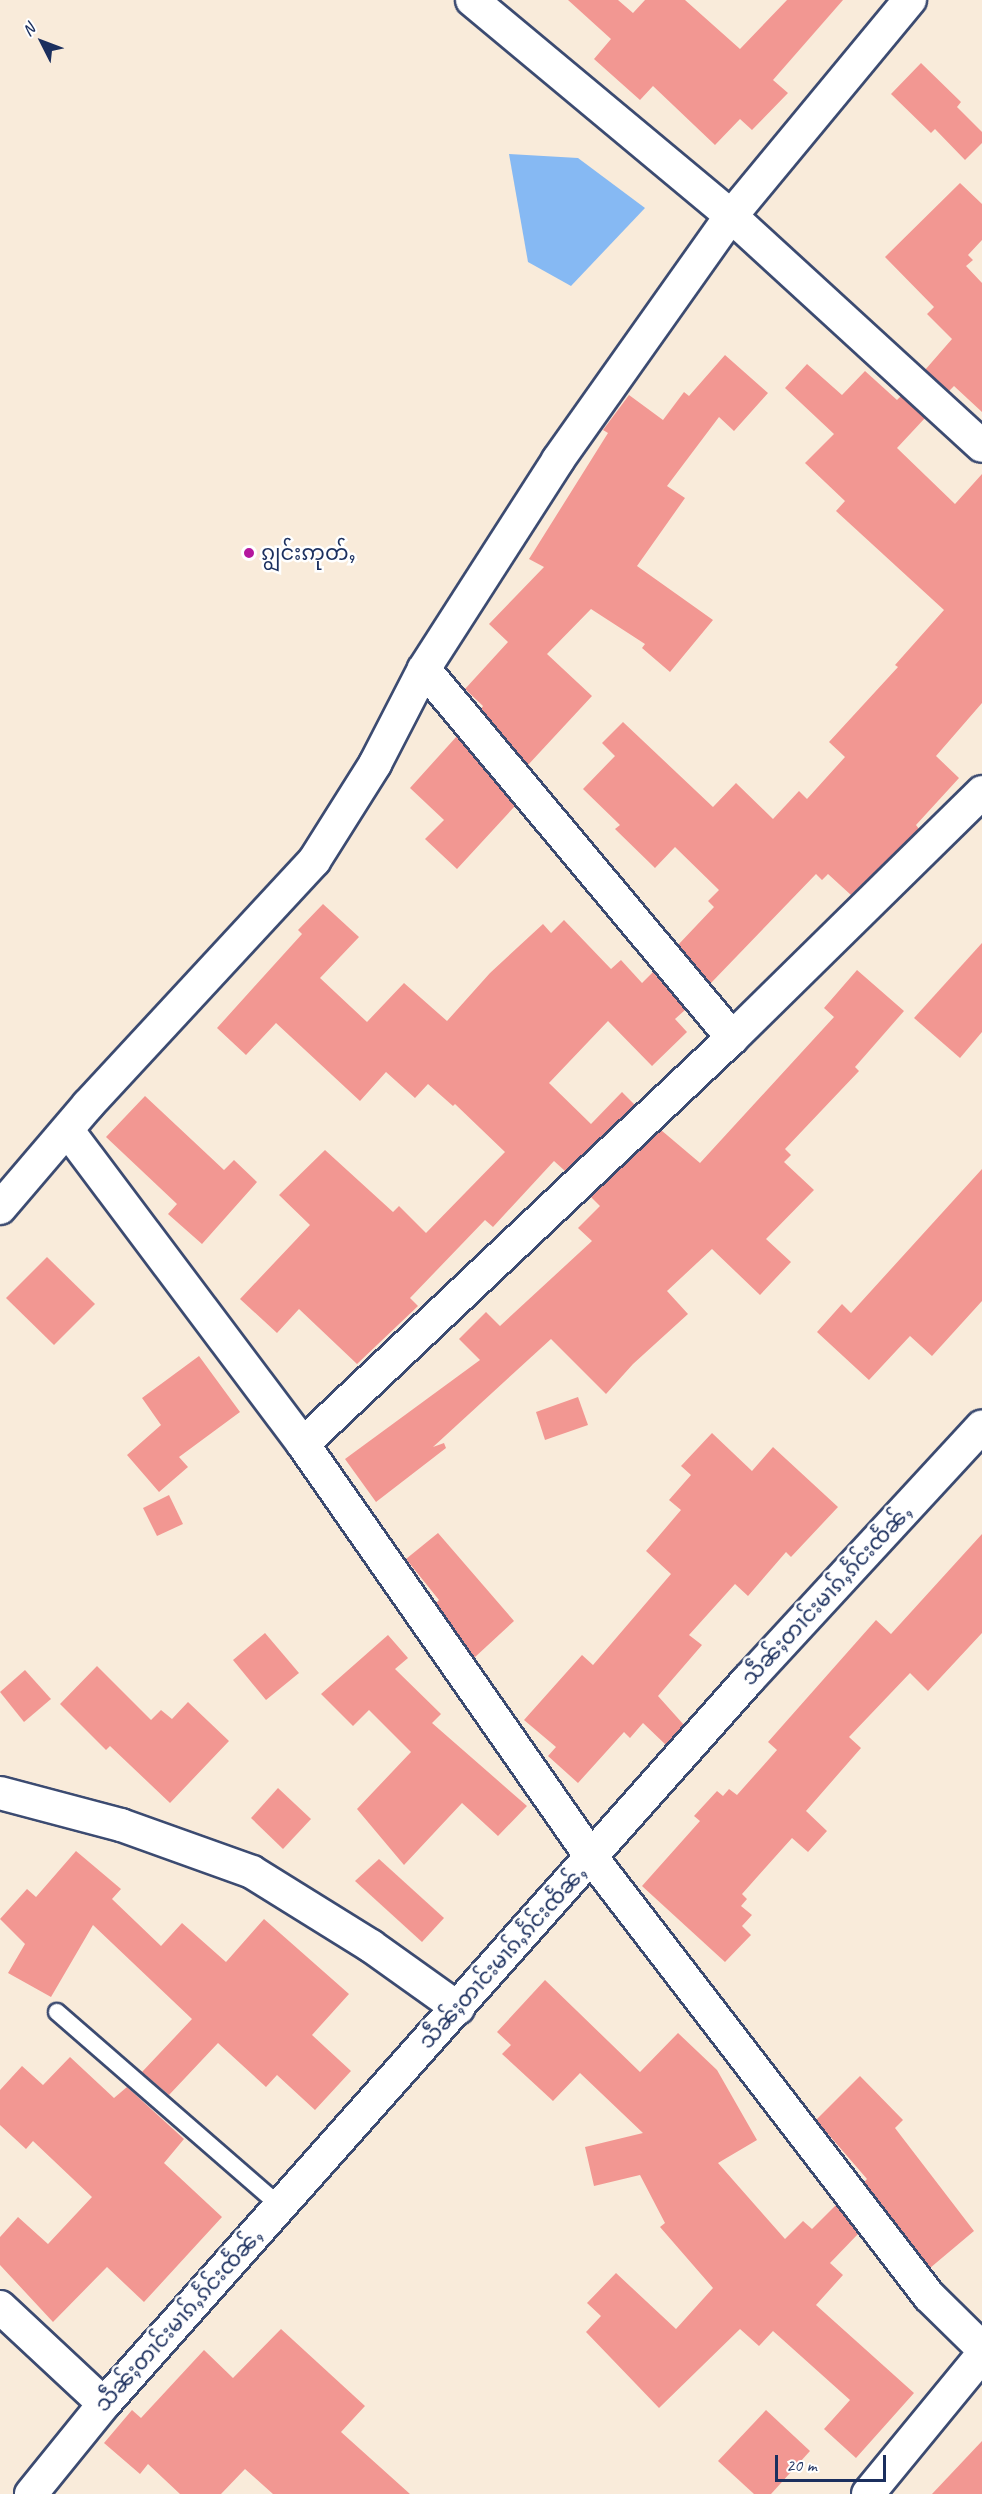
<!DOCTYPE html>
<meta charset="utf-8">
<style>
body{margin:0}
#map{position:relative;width:982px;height:2494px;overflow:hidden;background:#f9ebda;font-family:Caveat,"Noto Sans Myanmar",sans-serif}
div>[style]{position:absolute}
.water>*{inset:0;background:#86b9f3}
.building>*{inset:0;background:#f29792}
.roads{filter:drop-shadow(2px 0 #3c4b71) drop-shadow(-2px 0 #3c4b71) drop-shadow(0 2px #3c4b71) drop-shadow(0 -2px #3c4b71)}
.service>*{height:16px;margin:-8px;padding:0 8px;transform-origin:8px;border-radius:8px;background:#fff}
.minor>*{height:32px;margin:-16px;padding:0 16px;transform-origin:16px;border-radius:16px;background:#fff}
.dots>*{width:16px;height:16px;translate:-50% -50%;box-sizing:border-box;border:3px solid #fff;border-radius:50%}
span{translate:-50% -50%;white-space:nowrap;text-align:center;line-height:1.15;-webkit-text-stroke:5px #fff;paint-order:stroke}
.poi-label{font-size:21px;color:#1b2f5e}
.left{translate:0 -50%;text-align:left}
.street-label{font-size:21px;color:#1b2f5e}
.north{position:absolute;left:12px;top:12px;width:60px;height:60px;-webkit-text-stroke:4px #fff;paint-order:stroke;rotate:312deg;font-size:16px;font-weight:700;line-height:24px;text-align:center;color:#1b2f5e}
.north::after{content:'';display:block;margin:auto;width:21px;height:27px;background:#1b2f5e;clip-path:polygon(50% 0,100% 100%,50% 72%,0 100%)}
.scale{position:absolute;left:775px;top:2455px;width:111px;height:27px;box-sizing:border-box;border:3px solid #1b2f5e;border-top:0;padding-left:8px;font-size:18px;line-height:21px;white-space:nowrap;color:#1b2f5e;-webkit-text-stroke:4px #fff;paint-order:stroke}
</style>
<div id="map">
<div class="water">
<i style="clip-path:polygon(509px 154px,578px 158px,645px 208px,571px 286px,528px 262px)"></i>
</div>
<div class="building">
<i style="clip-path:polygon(568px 0,618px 0,633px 13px,645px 0,685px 0,740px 49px,787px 0,843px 0,773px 80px,788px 93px,752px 130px,740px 119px,715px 145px,653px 86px,640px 100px,594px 59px,611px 39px)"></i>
<i style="clip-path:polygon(921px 63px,961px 102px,957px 107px,982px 132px,982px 143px,965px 160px,935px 129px,931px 133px,891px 94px)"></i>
<i style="clip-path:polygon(960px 183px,982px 204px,982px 240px,968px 255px,973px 260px,966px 266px,982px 283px,982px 412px,954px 386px,949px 391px,925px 370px,952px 339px,927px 314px,934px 307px,885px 257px)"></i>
<i style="clip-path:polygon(725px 355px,768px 393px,734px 431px,719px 417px,667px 486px,685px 498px,637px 566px,713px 620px,670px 672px,642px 648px,645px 644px,591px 609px,547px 654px,592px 696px,528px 765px,481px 709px,483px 706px,465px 689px,508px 642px,489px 624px,544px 567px,529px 559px,608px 433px,603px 430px,629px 395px,663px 420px,684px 392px,689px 396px)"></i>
<i style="clip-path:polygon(807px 364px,842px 395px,865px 371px,897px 400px,901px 396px,925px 418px,897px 448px,955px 504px,982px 474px,982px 703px,936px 756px,959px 778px,916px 825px,919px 829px,851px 895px,828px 874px,822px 880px,816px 874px,710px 984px,678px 945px,714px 907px,708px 901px,719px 890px,675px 847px,655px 868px,615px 829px,620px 825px,583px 789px,615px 756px,602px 743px,623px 722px,713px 807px,736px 783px,773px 819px,799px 791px,807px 799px,845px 757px,829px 742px,898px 667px,895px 665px,944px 610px,836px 511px,845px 501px,805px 463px,834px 434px,785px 388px)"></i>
<i style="clip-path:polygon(457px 736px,515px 806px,457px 869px,425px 839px,444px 820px,410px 788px)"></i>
<i style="clip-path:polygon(323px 904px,359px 937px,320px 978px,367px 1022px,404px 983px,447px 1021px,490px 973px,543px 924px,551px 933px,564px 920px,611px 969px,621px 960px,642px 983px,653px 972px,685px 1010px,675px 1019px,687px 1032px,652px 1066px,608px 1021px,549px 1083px,591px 1124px,622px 1092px,635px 1105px,565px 1171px,554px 1161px,493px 1227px,485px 1220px,410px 1298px,418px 1306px,357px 1364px,299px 1309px,277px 1333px,240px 1299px,310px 1225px,279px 1195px,325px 1150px,393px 1212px,399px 1206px,426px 1233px,505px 1152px,455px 1104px,453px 1106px,428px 1084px,415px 1098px,386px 1072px,360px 1101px,276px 1023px,246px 1055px,217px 1028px,302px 934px,298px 930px)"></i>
<i style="clip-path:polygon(982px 943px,982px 1032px,960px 1058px,914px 1018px)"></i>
<i style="clip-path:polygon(857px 970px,904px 1011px,855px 1067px,859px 1071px,785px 1149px,791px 1155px,784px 1162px,814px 1190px,766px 1239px,791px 1262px,760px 1295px,712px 1249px,667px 1291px,688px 1314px,633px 1364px,606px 1394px,551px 1339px,433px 1447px,444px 1443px,446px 1448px,376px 1502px,345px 1459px,480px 1360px,459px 1339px,486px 1312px,500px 1326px,592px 1241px,578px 1228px,600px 1206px,591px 1197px,661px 1130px,700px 1163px,834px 1017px,824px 1008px)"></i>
<i style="clip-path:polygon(145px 1096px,224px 1170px,234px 1160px,257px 1182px,202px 1244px,168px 1214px,177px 1204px,106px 1137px)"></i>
<i style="clip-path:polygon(982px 1169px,982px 1301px,932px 1356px,910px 1336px,869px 1380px,817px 1332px,842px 1304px,851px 1313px)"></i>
<i style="clip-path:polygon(47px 1257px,95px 1304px,54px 1345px,6px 1298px)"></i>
<i style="clip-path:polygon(199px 1356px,240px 1412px,179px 1457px,188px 1467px,159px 1492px,127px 1455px,161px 1425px,142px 1398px)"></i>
<i style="clip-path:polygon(578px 1397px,588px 1425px,545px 1440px,536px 1412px)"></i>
<i style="clip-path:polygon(712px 1433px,752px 1471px,773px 1447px,838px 1507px,791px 1557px,786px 1552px,748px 1596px,735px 1584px,689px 1635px,702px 1645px,658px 1696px,684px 1725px,666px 1745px,643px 1723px,630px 1738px,624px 1732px,578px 1783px,548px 1756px,556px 1747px,524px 1720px,582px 1655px,593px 1665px,671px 1574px,646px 1551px,681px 1510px,669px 1500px,691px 1475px,681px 1466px)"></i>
<i style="clip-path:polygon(169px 1495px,183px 1524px,157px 1536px,143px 1508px)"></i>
<i style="clip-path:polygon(438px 1533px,514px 1621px,474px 1658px,436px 1603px,439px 1600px,406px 1559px)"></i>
<i style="clip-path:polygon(982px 1534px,982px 1633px,928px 1691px,910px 1673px,849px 1737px,861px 1748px,806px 1811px,827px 1831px,808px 1852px,792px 1838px,742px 1894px,747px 1899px,741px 1906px,752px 1915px,742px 1926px,751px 1935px,725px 1962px,642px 1886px,700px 1821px,694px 1816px,717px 1791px,723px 1796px,729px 1789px,737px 1795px,777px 1750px,768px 1742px,876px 1620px,891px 1634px)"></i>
<i style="clip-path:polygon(265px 1633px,299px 1673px,266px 1700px,233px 1660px)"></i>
<i style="clip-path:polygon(388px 1635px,408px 1658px,395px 1669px,441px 1714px,432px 1723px,527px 1806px,498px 1836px,462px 1803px,404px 1865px,357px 1809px,411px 1752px,369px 1710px,353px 1726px,321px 1694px)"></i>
<i style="clip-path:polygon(97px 1666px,151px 1720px,161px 1710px,172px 1719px,188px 1702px,229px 1741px,170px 1803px,110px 1746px,106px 1750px,60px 1704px)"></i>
<i style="clip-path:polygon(25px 1670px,51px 1699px,24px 1722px,0 1692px)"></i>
<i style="clip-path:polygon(278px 1788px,311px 1819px,283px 1849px,251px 1818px)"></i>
<i style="clip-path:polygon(76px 1851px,121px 1889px,112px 1899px,161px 1946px,182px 1923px,226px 1962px,264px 1919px,349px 1994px,312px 2035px,351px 2071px,315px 2110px,277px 2075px,266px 2087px,218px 2043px,169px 2095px,142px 2072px,192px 2019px,93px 1925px,51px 1997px,8px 1973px,25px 1944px,0 1919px,27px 1889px,36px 1897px)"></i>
<i style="clip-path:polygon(379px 1859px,444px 1918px,422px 1942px,355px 1881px)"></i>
<i style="clip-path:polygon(545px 1980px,640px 2072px,678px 2033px,717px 2070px,757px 2140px,718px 2163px,785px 2239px,803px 2221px,812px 2229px,836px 2205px,858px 2234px,830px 2263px,843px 2275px,816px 2305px,914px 2393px,856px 2458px,824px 2429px,850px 2400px,773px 2331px,759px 2346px,740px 2329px,659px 2408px,586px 2332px,601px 2316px,587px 2303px,616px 2273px,676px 2329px,713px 2288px,660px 2227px,665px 2223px,640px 2175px,594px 2186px,585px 2147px,643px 2133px,580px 2073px,553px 2101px,502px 2054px,511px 2045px,497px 2032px)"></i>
<i style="clip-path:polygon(70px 2057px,114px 2098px,127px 2087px,184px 2139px,164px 2163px,222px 2217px,144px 2302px,107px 2267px,53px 2322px,0 2265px,0 2237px,18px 2217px,48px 2244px,92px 2197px,33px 2141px,26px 2149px,0 2125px,0 2090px,22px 2066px,43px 2085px)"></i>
<i style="clip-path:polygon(860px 2076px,903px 2120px,895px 2128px,974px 2231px,930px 2268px,864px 2182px,867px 2179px,816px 2120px)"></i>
<i style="clip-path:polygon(281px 2329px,365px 2406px,341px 2432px,410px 2494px,273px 2494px,245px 2469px,221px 2494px,180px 2494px,148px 2464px,140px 2474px,104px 2443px,132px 2410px,141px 2418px,204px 2350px,233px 2378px)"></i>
<i style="clip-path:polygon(766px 2410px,810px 2451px,771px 2494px,754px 2494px,718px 2461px)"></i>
<i style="clip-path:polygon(982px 2441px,982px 2494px,932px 2494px)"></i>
</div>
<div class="roads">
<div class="service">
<i style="left:57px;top:2012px;width:296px;rotate:41deg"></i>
</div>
<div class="minor">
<i style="left:472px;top:0;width:337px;rotate:39.8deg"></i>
<i style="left:731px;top:216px;width:340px;rotate:42.5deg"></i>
<i style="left:424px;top:669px;width:481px;rotate:50.1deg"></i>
<i style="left:68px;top:1131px;width:391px;rotate:53.1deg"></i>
<i style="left:303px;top:1444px;width:505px;rotate:55.08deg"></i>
<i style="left:592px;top:1858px;width:553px;rotate:52.43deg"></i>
<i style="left:929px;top:2296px;width:74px;rotate:44.5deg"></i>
<i style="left:0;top:1208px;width:135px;rotate:-49.5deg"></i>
<i style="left:88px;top:1105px;width:333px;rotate:-47.2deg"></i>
<i style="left:314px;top:861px;width:115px;rotate:-57.8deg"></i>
<i style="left:375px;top:764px;width:107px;rotate:-62.7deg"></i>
<i style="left:424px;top:669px;width:248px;rotate:-57.3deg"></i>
<i style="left:558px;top:460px;width:299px;rotate:-54.7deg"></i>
<i style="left:731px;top:216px;width:281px;rotate:-50.4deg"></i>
<i style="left:303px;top:1444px;width:591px;rotate:-43.42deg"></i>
<i style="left:732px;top:1038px;width:351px;rotate:-44.5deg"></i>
<i style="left:0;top:1793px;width:125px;rotate:14.8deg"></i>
<i style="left:121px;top:1825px;width:139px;rotate:19.7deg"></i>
<i style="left:252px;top:1872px;width:140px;rotate:31.9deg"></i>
<i style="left:371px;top:1946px;width:107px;rotate:35.5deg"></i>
<i style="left:0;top:2307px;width:142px;rotate:43deg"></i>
<i style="left:31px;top:2494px;width:116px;rotate:-51deg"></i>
<i style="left:104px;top:2404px;width:969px;rotate:-48.35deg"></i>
<i style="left:748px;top:1680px;width:345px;rotate:-47.3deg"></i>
<i style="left:868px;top:2494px;width:180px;rotate:-50.6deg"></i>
</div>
</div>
<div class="dots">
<i style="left:249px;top:553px;background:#b5179e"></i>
</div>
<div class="poi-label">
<span class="left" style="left:261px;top:553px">ၵျွင်းဢုတ်ႇ</span>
</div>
<div class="street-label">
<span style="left:827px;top:1595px;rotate:-47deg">သဵၼ်ႈတၢင်းမၢၵ်ႇၵႅင်းၸႅၼ်ႇ</span>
<span style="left:503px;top:1957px;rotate:-48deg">သဵၼ်ႈတၢင်းမၢၵ်ႇၵႅင်းၸႅၼ်ႇ</span>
<span style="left:179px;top:2320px;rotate:-48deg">သဵၼ်ႈတၢင်းမၢၵ်ႇၵႅင်းၸႅၼ်ႇ</span>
</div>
<div class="north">N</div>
<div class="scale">20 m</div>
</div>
